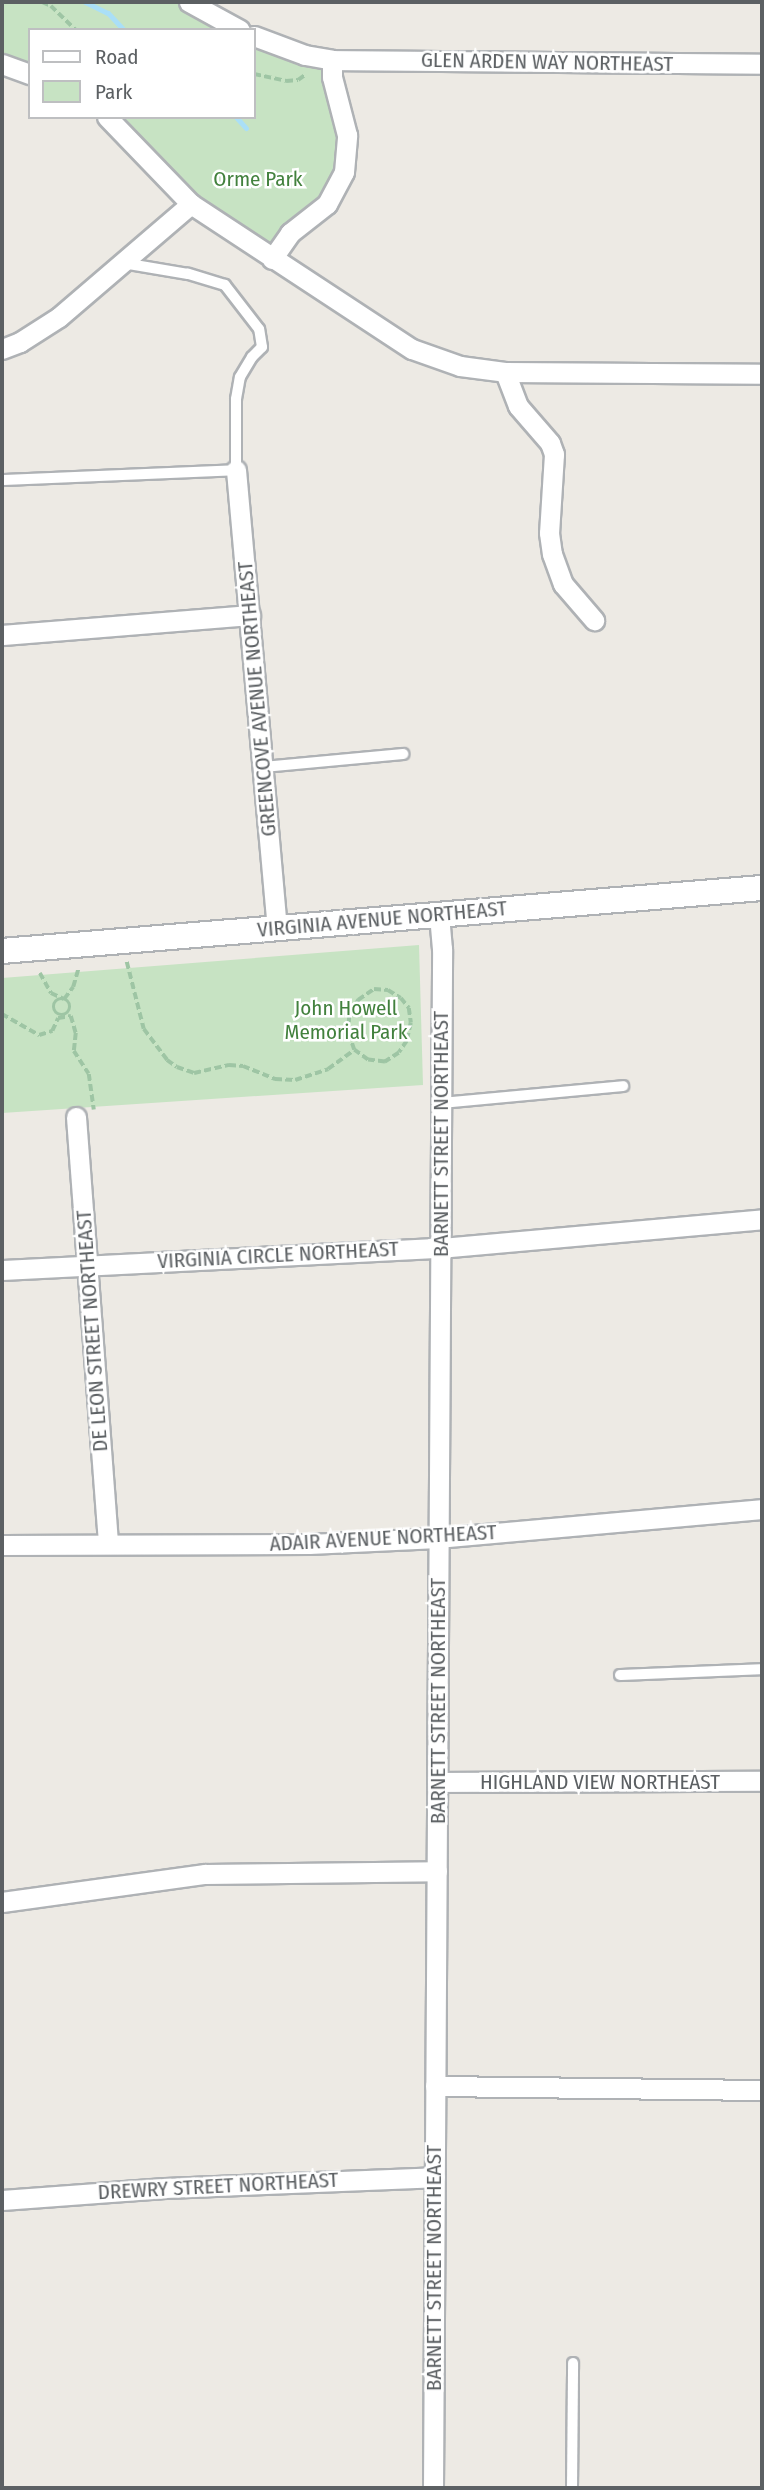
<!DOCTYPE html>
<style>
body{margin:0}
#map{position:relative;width:764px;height:2490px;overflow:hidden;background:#edeae4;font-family:"Fira Sans Condensed",sans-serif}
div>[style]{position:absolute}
.green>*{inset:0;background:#c7e3c3}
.stream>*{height:5px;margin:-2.5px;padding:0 2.5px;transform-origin:2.5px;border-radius:2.5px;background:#aadff7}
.path>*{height:3.5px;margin-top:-1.75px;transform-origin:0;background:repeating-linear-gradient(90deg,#9ec5a4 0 7px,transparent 0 10.5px)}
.path>.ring{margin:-1.75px;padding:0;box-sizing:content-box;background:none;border:3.5px solid #9ec5a4;border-radius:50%}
.roads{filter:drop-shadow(2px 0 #afb2b5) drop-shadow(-2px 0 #afb2b5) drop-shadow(0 2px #afb2b5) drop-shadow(0 -2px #afb2b5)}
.service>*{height:10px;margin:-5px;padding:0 5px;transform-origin:5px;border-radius:5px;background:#fff}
.minor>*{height:19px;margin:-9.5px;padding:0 9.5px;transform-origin:9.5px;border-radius:9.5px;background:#fff}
.tertiary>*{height:24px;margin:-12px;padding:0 12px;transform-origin:12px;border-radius:12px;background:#fff}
span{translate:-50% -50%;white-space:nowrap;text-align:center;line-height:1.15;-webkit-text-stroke:5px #fff;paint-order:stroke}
.street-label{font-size:21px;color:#5c6063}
.park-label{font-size:21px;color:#42813d}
.frame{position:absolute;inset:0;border:4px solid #5c6063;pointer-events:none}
.legend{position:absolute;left:28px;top:28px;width:228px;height:91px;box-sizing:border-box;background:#fff;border:2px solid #bebfc1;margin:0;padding:9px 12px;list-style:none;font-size:21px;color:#5c6063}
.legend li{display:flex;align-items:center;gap:14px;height:35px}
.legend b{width:35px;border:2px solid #bebfc1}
</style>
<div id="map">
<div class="green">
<i style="clip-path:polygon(2px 2px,176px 2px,216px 30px,30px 30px,30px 78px,2px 65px)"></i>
<i style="clip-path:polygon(254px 43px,321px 66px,340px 119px,335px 195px,261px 261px,115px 117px,254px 117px)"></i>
<i style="clip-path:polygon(419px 945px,423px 1085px,2px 1113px,2px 978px)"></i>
</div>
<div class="stream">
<i style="left:85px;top:2px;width:25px;rotate:26deg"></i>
<i style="left:108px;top:13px;width:23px;rotate:47deg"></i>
<i style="left:236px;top:117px;width:15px;rotate:48deg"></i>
</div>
<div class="path">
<i style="left:42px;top:2px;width:10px;rotate:24deg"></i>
<i style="left:51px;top:6px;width:35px;rotate:44deg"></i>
<i style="left:254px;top:74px;width:33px;rotate:12deg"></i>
<i style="left:286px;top:81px;width:12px;rotate:-5deg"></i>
<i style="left:298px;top:80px;width:9px;rotate:-36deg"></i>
<i style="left:127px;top:962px;width:69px;rotate:75.8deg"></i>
<i style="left:144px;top:1029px;width:39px;rotate:53deg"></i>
<i style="left:167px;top:1060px;width:12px;rotate:35deg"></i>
<i style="left:177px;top:1067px;width:18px;rotate:19deg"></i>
<i style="left:194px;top:1073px;width:36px;rotate:-13deg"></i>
<i style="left:229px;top:1065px;width:14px;rotate:4deg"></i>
<i style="left:243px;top:1066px;width:35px;rotate:22deg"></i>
<i style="left:275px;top:1079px;width:20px;rotate:3deg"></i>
<i style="left:295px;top:1080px;width:35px;rotate:-18deg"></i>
<i style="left:328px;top:1069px;width:32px;rotate:-36deg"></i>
<i style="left:40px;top:973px;width:23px;rotate:61deg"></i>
<i style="left:51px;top:993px;width:14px;rotate:25deg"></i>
<i style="left:64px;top:999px;width:15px;rotate:-53deg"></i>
<i style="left:73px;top:987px;width:18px;rotate:-74deg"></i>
<i style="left:374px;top:989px;width:14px;rotate:4deg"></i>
<i style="left:388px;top:990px;width:15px;rotate:32deg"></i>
<i style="left:401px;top:998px;width:13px;rotate:51deg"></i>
<i style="left:409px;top:1008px;width:15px;rotate:82deg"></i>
<i style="left:411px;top:1023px;width:18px;rotate:103deg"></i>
<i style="left:407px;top:1041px;width:14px;rotate:124deg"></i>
<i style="left:399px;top:1053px;width:17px;rotate:147deg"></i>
<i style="left:385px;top:1062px;width:17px;rotate:-173deg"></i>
<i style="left:368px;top:1060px;width:17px;rotate:-144deg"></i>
<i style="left:354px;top:1050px;width:18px;rotate:-109deg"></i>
<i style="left:348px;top:1033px;width:19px;rotate:-87deg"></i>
<i style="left:349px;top:1014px;width:17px;rotate:-57deg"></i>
<i style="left:358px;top:1000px;width:19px;rotate:-35deg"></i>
<i class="ring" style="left:54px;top:999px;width:12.5px;height:12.5px"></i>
<i style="left:2px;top:1014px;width:43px;rotate:29.6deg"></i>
<i style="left:39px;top:1035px;width:14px;rotate:-17deg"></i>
<i style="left:52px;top:1031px;width:14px;rotate:-65deg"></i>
<i style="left:58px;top:1018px;width:13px;rotate:-9deg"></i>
<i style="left:71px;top:1016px;width:18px;rotate:74deg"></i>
<i style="left:76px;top:1033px;width:18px;rotate:96deg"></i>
<i style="left:74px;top:1051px;width:27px;rotate:57deg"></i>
<i style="left:89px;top:1074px;width:36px;rotate:82deg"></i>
</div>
<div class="roads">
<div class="service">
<i style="left:2px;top:480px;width:234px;rotate:-2.4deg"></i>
<i style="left:236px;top:470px;width:71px;rotate:-90deg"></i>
<i style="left:236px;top:399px;width:22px;rotate:-80deg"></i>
<i style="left:240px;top:377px;width:23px;rotate:-59deg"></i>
<i style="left:252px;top:357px;width:14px;rotate:-45deg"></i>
<i style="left:262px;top:347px;width:18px;rotate:-99deg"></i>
<i style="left:259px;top:329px;width:56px;rotate:-127.7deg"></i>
<i style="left:225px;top:285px;width:39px;rotate:-163deg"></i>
<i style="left:188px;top:274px;width:66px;rotate:-170.4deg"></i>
<i style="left:263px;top:767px;width:141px;rotate:-5.3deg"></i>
<i style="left:441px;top:1103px;width:183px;rotate:-5.3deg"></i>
<i style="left:620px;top:1675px;width:142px;rotate:-2.4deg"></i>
<i style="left:572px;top:2488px;width:125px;rotate:-89.5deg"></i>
</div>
<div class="minor">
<i style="left:189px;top:2px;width:58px;rotate:28.8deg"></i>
<i style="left:254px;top:36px;width:54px;rotate:20.4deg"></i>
<i style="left:305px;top:55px;width:27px;rotate:10deg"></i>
<i style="left:332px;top:60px;width:430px;rotate:0.5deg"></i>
<i style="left:2px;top:64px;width:30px;rotate:20deg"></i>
<i style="left:107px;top:117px;width:121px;rotate:46deg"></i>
<i style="left:191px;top:204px;width:264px;rotate:33.3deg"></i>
<i style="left:412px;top:349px;width:51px;rotate:19.5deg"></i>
<i style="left:460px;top:366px;width:45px;rotate:7.6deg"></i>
<i style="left:505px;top:372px;width:257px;rotate:0.4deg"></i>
<i style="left:272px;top:259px;width:32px;rotate:-55deg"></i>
<i style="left:290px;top:233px;width:47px;rotate:-38.1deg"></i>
<i style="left:327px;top:204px;width:36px;rotate:-62deg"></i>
<i style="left:344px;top:172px;width:37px;rotate:-85deg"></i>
<i style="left:347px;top:135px;width:60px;rotate:-104.5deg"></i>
<i style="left:332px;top:77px;width:17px;rotate:-90deg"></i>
<i style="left:2px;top:349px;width:19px;rotate:-21deg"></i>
<i style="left:20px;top:342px;width:46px;rotate:-32.7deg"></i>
<i style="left:59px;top:317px;width:174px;rotate:-40.6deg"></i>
<i style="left:505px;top:372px;width:36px;rotate:69deg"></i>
<i style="left:518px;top:406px;width:49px;rotate:49.1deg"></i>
<i style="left:550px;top:443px;width:12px;rotate:70deg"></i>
<i style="left:554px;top:454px;width:79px;rotate:93.6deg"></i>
<i style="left:549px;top:533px;width:21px;rotate:82deg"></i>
<i style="left:552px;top:554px;width:32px;rotate:70deg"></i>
<i style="left:563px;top:584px;width:48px;rotate:49.3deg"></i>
<i style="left:236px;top:470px;width:460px;rotate:84.9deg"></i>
<i style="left:2px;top:635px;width:249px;rotate:-4.6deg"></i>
<i style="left:76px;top:1117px;width:428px;rotate:85.7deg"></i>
<i style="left:2px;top:1270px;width:439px;rotate:-2.9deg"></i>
<i style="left:440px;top:1248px;width:323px;rotate:-5.1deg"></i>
<i style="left:2px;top:1545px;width:307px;rotate:-0.2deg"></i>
<i style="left:309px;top:1544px;width:129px;rotate:-2.7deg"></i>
<i style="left:438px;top:1538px;width:325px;rotate:-5.1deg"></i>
<i style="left:437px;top:1782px;width:325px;rotate:-0.2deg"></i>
<i style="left:2px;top:1902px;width:205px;rotate:-7.9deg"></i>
<i style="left:205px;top:1874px;width:232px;rotate:-0.7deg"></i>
<i style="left:435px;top:2086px;width:327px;rotate:0.7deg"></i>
<i style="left:2px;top:2200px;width:163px;rotate:-4.2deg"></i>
<i style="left:165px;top:2188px;width:270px;rotate:-2.3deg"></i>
<i style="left:433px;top:2488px;width:1539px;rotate:-89.66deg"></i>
<i style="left:442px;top:949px;width:35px;rotate:-95deg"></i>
</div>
<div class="tertiary">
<i style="left:2px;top:951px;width:763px;rotate:-4.74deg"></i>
</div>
</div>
<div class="street-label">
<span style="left:547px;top:62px;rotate:1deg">GLEN ARDEN WAY NORTHEAST</span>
<span style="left:257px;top:699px;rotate:-95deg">GREENCOVE AVENUE NORTHEAST</span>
<span style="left:382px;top:919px;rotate:-5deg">VIRGINIA AVENUE NORTHEAST</span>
<span style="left:441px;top:1134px;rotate:-90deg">BARNETT STREET NORTHEAST</span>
<span style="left:278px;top:1255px;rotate:-3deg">VIRGINIA CIRCLE NORTHEAST</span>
<span style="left:92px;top:1331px;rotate:-94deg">DE LEON STREET NORTHEAST</span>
<span style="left:383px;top:1538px;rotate:-3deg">ADAIR AVENUE NORTHEAST</span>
<span style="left:438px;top:1701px;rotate:-90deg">BARNETT STREET NORTHEAST</span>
<span style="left:600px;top:1782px">HIGHLAND VIEW NORTHEAST</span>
<span style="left:218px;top:2186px;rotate:-3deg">DREWRY STREET NORTHEAST</span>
<span style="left:434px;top:2268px;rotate:-90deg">BARNETT STREET NORTHEAST</span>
</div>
<div class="park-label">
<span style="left:258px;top:179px">Orme Park</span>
<span style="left:346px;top:1020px">John Howell<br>Memorial Park</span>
</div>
<div class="frame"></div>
<ul class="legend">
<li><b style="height:9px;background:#fff"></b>Road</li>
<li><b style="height:19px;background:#c7e3c3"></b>Park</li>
</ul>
</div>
